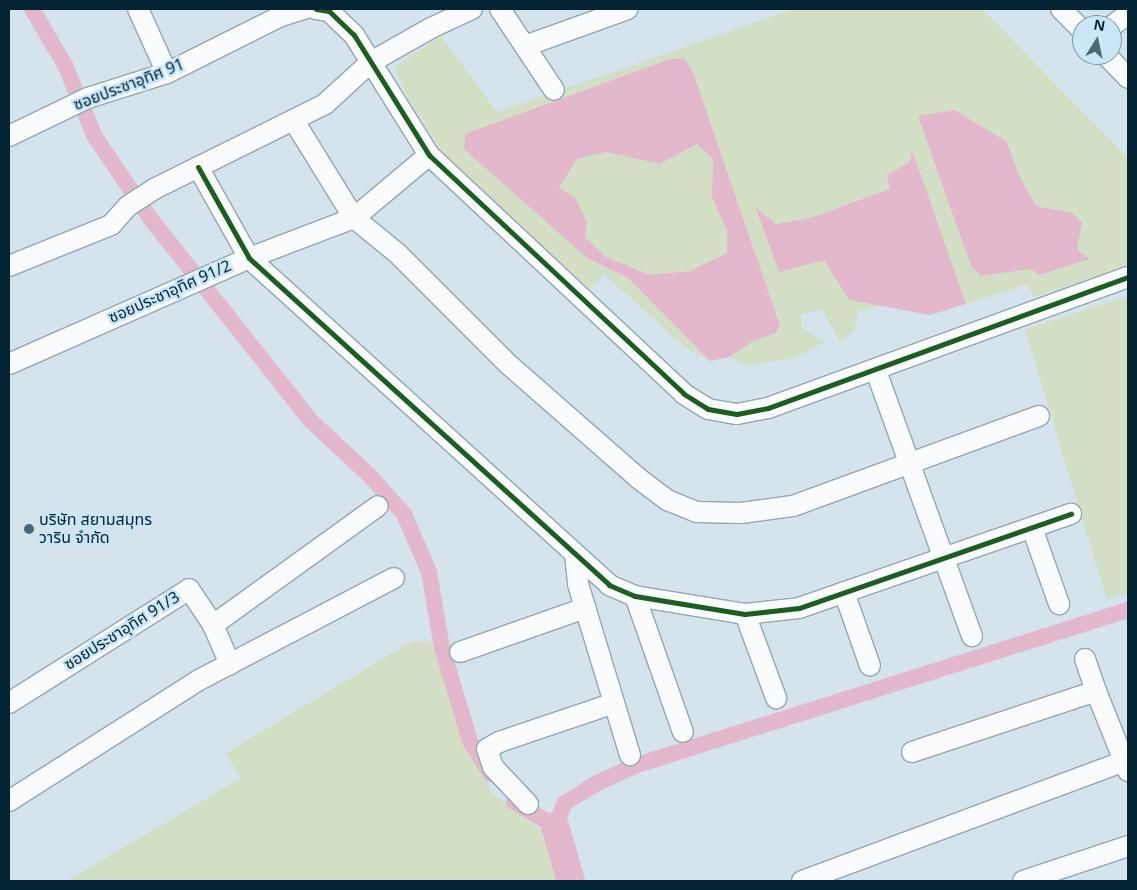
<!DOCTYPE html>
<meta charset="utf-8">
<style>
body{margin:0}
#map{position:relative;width:1137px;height:890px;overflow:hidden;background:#d4e3ec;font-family:Georgia,"Noto Sans Thai",serif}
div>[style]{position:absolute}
.green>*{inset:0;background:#d3dfc4}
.water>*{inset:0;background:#e3b8cd}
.canal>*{height:16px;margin:-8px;padding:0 8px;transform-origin:8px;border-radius:8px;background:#e3b8cd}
.river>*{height:28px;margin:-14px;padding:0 14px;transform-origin:14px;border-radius:14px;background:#e3b8cd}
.roads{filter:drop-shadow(1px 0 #91a6b2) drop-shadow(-1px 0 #91a6b2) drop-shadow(0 1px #91a6b2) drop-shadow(0 -1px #91a6b2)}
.minor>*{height:20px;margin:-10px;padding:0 10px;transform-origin:10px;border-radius:10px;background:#f9fbfc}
.cycleway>*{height:5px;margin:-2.5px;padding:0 2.5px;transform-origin:2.5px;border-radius:2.5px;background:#1b5e20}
.dots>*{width:14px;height:14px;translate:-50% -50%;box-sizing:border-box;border:2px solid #cae6f7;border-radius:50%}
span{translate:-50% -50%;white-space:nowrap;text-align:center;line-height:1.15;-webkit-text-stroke:5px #cae6f7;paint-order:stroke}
.street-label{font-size:16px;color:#042434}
.poi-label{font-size:16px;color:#042434}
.left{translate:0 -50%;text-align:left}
.frame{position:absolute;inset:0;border:10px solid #042434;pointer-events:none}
.north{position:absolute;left:1072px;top:15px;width:50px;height:50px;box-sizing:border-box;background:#cae6f7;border:1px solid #7b98a9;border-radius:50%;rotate:10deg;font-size:14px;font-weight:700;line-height:20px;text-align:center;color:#042434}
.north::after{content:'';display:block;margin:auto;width:18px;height:22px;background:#4d6774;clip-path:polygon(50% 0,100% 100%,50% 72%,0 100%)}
</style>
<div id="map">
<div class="green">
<i style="clip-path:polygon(evenodd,794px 9px,982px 9px,1128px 158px,1128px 266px,1034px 297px,1027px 284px,966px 304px,912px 151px,910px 162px,887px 175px,890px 189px,810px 218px,775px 224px,755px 208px,779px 272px,824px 260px,849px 300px,881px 306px,858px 311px,854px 330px,840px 342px,823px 310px,801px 314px,802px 328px,825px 342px,794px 358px,748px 365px,729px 357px,752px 342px,776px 333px,780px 326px,693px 72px,685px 59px,670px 59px,465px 135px,587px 258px,628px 278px,710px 361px,686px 348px,604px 274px,590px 289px,443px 154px,409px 99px,394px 67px,441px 36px,497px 112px,794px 9px,955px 110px,1007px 142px,1019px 175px,1036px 206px,1072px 213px,1077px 249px,1088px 259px,981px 275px,971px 266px,918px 116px,955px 110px)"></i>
<i style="clip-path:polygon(697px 144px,713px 159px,712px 197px,727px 232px,727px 253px,690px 271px,650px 276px,606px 257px,585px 237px,587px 222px,559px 188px,577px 159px,606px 152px,659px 164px)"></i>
<i style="clip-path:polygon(1128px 296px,1128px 593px,1107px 600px,1025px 329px)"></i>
<i style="clip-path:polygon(412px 641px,430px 641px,491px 792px,541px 830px,557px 881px,67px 881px,241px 778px,226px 753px)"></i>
</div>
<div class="water">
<i style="clip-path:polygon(evenodd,670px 59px,685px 59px,693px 72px,780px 326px,776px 333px,752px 342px,729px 357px,710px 361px,628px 278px,587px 258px,464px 149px,465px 134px,670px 59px,697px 144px,713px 159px,712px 197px,727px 231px,727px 253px,690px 271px,650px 275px,606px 257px,585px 237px,587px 222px,575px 197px,559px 188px,577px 159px,606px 152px,660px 164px,697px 144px)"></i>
<i style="clip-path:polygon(955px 110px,1007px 142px,1019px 175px,1036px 206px,1072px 213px,1082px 222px,1077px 249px,1089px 259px,1040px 275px,1031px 269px,981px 276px,971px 266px,918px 116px)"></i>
<i style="clip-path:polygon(912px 150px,966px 304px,930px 315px,849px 300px,824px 260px,779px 272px,755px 207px,776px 224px,810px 218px,890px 189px,887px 175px,910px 162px)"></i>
</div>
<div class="canal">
<i style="left:32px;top:9px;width:65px;rotate:59.5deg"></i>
<i style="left:65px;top:65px;width:78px;rotate:67.4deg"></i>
<i style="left:95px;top:137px;width:98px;rotate:55.8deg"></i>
<i style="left:150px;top:218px;width:259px;rotate:51.6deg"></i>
<i style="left:311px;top:421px;width:82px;rotate:43deg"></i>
<i style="left:371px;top:477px;width:50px;rotate:48.3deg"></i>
<i style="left:404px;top:514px;width:63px;rotate:66.7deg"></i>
<i style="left:429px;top:572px;width:77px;rotate:80.3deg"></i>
<i style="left:442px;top:648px;width:97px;rotate:73.2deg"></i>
<i style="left:470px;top:741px;width:39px;rotate:58deg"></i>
<i style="left:514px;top:802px;width:48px;rotate:30.3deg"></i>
<i style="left:555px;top:826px;width:25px;rotate:-67deg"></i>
<i style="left:565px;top:803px;width:36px;rotate:-32deg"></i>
<i style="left:595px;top:784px;width:46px;rotate:-24.3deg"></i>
<i style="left:637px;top:765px;width:515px;rotate:-17.52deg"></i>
</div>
<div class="river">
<i style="left:555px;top:826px;width:57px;rotate:73.8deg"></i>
</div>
<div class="roads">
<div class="minor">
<i style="left:138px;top:9px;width:70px;rotate:65.6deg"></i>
<i style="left:316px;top:9px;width:13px;rotate:9deg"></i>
<i style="left:329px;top:11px;width:35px;rotate:44deg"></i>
<i style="left:354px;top:35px;width:142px;rotate:58deg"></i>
<i style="left:429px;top:155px;width:349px;rotate:43.1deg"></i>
<i style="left:684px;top:394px;width:28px;rotate:32deg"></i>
<i style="left:708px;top:409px;width:29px;rotate:10deg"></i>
<i style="left:737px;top:414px;width:32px;rotate:-11deg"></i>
<i style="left:768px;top:408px;width:383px;rotate:-20deg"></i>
<i style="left:500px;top:9px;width:97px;rotate:56.3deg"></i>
<i style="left:1061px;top:9px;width:30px;rotate:45deg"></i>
<i style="left:1112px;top:26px;width:20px;rotate:-37deg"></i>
<i style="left:525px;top:46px;width:109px;rotate:-19.8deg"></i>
<i style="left:1106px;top:55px;width:32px;rotate:46deg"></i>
<i style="left:294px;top:121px;width:114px;rotate:58.3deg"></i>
<i style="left:354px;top:218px;width:55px;rotate:39.1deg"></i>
<i style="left:397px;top:253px;width:157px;rotate:45deg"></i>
<i style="left:508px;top:364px;width:173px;rotate:41.2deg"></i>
<i style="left:638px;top:478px;width:36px;rotate:37deg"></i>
<i style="left:667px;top:500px;width:32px;rotate:22deg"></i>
<i style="left:697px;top:512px;width:44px;rotate:1.3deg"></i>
<i style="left:741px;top:513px;width:52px;rotate:-7.7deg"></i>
<i style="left:793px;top:506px;width:262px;rotate:-20.1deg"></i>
<i style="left:9px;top:136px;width:88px;rotate:-25.7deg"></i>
<i style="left:88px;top:98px;width:83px;rotate:-17.6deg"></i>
<i style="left:167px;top:73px;width:127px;rotate:-26.6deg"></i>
<i style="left:281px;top:16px;width:24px;rotate:-17deg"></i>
<i style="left:198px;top:167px;width:104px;rotate:60.7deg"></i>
<i style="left:249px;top:258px;width:486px;rotate:42.2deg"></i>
<i style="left:609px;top:585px;width:28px;rotate:23deg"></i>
<i style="left:635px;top:596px;width:111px;rotate:9.3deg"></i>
<i style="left:745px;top:614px;width:54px;rotate:-6.3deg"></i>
<i style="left:799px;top:608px;width:288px;rotate:-19.1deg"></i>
<i style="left:9px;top:266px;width:110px;rotate:-21.9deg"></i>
<i style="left:111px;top:225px;width:25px;rotate:-48deg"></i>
<i style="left:128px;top:206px;width:31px;rotate:-33deg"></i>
<i style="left:154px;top:189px;width:191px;rotate:-26.4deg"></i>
<i style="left:325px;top:104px;width:62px;rotate:-42.4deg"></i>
<i style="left:371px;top:62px;width:69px;rotate:-29.5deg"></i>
<i style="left:431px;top:28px;width:45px;rotate:-24.9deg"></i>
<i style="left:9px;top:364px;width:262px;rotate:-23.8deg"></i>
<i style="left:249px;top:258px;width:112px;rotate:-20.9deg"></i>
<i style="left:354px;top:218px;width:98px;rotate:-40deg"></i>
<i style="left:876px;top:371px;width:282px;rotate:70.1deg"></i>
<i style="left:1032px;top:528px;width:81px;rotate:70.4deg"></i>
<i style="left:575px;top:554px;width:30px;rotate:84deg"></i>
<i style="left:578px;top:584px;width:179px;rotate:73.1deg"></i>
<i style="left:844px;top:592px;width:78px;rotate:70.6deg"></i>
<i style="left:635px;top:596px;width:144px;rotate:70.6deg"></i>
<i style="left:745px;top:614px;width:90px;rotate:69.7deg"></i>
<i style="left:213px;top:625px;width:203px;rotate:-35.8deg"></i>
<i style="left:460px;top:652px;width:133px;rotate:-19.4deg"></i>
<i style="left:1085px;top:659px;width:34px;rotate:71deg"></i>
<i style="left:9px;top:703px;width:213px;rotate:-32.3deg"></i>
<i style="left:189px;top:589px;width:43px;rotate:56.3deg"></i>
<i style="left:213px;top:625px;width:43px;rotate:66.4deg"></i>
<i style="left:912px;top:752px;width:194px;rotate:-18.3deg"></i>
<i style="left:1096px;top:691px;width:86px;rotate:68.2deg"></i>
<i style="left:9px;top:801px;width:225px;rotate:-32.5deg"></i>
<i style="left:199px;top:680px;width:220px;rotate:-27.6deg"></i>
<i style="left:528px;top:804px;width:51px;rotate:-133.4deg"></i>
<i style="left:493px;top:767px;width:19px;rotate:-108deg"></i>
<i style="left:487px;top:749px;width:14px;rotate:-30deg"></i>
<i style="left:499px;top:742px;width:121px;rotate:-18.7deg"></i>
<i style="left:802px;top:881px;width:344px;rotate:-20.4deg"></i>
<i style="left:1023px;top:881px;width:111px;rotate:-18.4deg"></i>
</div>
</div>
<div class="cycleway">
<i style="left:316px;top:9px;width:13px;rotate:9deg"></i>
<i style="left:329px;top:11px;width:35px;rotate:44deg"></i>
<i style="left:354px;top:35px;width:142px;rotate:58deg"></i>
<i style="left:429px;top:155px;width:349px;rotate:43.1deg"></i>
<i style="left:684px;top:394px;width:28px;rotate:32deg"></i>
<i style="left:708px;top:409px;width:29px;rotate:10deg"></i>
<i style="left:737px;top:414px;width:32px;rotate:-11deg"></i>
<i style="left:768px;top:408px;width:383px;rotate:-20deg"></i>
<i style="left:198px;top:167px;width:104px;rotate:60.7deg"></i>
<i style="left:249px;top:258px;width:486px;rotate:42.2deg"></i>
<i style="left:609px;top:585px;width:28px;rotate:23deg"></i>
<i style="left:635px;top:596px;width:111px;rotate:9.3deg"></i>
<i style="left:745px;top:614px;width:54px;rotate:-6.3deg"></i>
<i style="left:799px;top:608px;width:288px;rotate:-19.1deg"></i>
</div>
<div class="dots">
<i style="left:29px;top:529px;background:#4d6774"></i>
</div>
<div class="street-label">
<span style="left:129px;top:85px;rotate:-21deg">ซอยประชาอุทิศ 91</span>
<span style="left:170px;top:292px;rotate:-24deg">ซอยประชาอุทิศ 91/2</span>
<span style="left:122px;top:631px;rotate:-32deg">ซอยประชาอุทิศ 91/3</span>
</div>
<div class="poi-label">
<span class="left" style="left:39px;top:529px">บริษัท สยามสมุทร<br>วาริน จำกัด</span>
</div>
<div class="frame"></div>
<div class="north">N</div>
</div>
